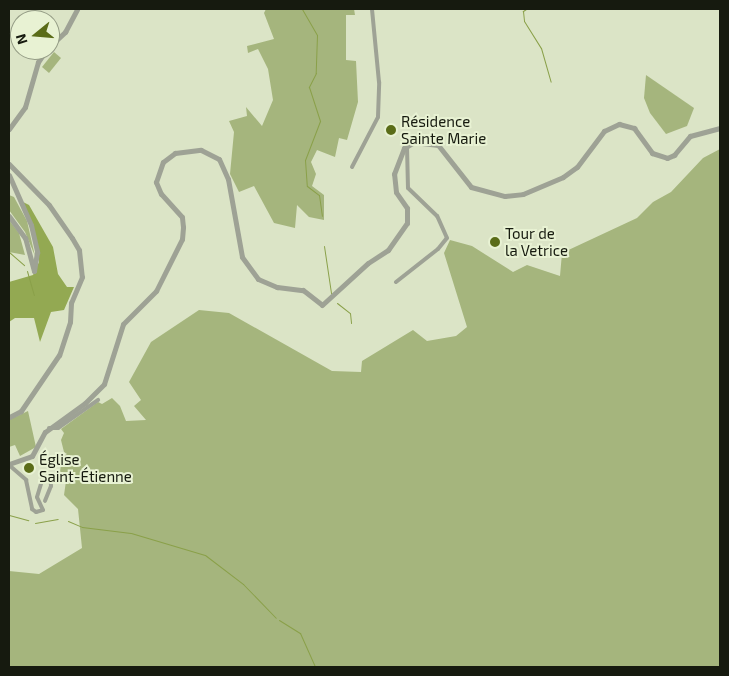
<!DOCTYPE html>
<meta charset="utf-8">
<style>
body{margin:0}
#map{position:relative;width:729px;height:676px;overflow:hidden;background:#dbe4c6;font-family:"Exo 2",sans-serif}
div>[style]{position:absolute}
.green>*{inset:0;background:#a5b57d}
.forest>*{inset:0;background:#93a952}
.stream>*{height:1px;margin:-0.5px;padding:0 0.5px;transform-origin:0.5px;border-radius:0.5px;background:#8aa049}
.minor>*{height:4px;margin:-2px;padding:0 2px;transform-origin:2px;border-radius:2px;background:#9ea295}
.tertiary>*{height:5px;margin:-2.5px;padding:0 2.5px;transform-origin:2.5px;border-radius:2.5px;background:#9ea295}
.dots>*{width:14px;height:14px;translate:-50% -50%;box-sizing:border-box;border:2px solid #e8f2d3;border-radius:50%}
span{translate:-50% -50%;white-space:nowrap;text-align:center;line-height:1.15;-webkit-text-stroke:4px #e8f2d3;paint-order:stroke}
.poi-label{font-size:15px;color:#161a0f}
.left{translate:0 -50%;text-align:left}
.frame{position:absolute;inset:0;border:10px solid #161a0f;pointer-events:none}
.north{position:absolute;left:10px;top:10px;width:50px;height:50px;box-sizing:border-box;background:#e8f2d3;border:1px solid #949c85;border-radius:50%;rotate:253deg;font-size:14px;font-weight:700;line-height:20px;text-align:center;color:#161a0f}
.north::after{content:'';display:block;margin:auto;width:18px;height:22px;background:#5a6c18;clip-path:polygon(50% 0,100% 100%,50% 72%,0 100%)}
</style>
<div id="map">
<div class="green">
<i style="clip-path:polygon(266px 9px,354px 9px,355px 15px,346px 15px,346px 60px,356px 61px,358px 102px,347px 140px,339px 138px,335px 157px,317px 150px,311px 162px,316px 174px,312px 186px,324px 195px,324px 220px,309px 217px,297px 205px,295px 228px,274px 223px,254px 186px,239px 192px,230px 174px,234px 132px,229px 121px,247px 116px,246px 107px,262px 126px,273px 100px,268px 69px,258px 49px,248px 53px,247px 46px,274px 39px,264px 13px)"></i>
<i style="clip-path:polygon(54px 52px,61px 58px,49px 73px,42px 67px)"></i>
<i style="clip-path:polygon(646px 75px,694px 108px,687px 126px,666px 134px,650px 113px,644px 98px)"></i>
<i style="clip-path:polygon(720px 149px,720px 667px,9px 667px,9px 571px,39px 574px,82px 548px,78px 509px,64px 495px,67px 474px,60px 472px,62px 457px,67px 454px,64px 452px,61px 440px,64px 433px,61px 429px,98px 402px,102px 404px,112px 398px,120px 406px,126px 421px,146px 420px,134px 406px,141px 400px,129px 382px,151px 342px,199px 310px,229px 313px,332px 371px,361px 372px,362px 361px,413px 330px,427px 341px,456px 336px,467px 327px,444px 253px,450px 240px,472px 246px,513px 272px,527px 265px,560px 276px,562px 253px,637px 218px,653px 202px,671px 192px,703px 158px)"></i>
<i style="clip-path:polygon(9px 195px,14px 197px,27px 221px,35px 256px,25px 232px,9px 210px)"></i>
<i style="clip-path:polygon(9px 220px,19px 233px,25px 255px,9px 252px)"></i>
<i style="clip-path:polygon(28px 411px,36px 447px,20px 456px,15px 445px,9px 447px,9px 420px)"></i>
</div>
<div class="forest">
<i style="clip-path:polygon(21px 201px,29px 205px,53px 247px,58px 274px,67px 287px,74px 287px,64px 310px,51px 312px,40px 342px,34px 318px,15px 318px,9px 322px,9px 282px,33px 275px,39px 262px,31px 220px)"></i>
</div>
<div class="stream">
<i style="left:302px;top:9px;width:30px;rotate:60deg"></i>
<i style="left:317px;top:35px;width:38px;rotate:92deg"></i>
<i style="left:316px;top:73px;width:16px;rotate:117deg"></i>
<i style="left:309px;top:87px;width:36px;rotate:72deg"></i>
<i style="left:320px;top:121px;width:42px;rotate:111deg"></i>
<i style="left:305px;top:160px;width:26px;rotate:86deg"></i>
<i style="left:307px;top:186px;width:15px;rotate:37deg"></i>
<i style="left:319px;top:195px;width:21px;rotate:82deg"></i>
<i style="left:526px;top:9px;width:4px;rotate:146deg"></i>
<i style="left:523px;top:11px;width:10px;rotate:84deg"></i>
<i style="left:524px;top:21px;width:32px;rotate:58deg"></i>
<i style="left:541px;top:48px;width:35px;rotate:74deg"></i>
<i style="left:324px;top:246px;width:48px;rotate:81.5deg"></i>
<i style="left:9px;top:252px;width:20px;rotate:41deg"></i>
<i style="left:27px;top:271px;width:25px;rotate:74deg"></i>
<i style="left:337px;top:303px;width:16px;rotate:38deg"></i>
<i style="left:350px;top:313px;width:10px;rotate:84deg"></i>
<i style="left:9px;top:515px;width:20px;rotate:15deg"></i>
<i style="left:68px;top:521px;width:15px;rotate:23deg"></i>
<i style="left:82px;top:527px;width:49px;rotate:7deg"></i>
<i style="left:131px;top:533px;width:77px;rotate:16.6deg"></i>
<i style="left:205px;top:555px;width:48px;rotate:37.3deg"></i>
<i style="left:243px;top:584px;width:47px;rotate:45.9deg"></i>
<i style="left:35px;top:523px;width:23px;rotate:-10deg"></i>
<i style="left:279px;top:620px;width:25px;rotate:32deg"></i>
<i style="left:300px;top:633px;width:37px;rotate:66deg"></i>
</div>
<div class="minor">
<i style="left:352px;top:167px;width:56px;rotate:-62.5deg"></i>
<i style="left:378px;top:117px;width:35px;rotate:-88deg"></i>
<i style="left:379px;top:82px;width:73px;rotate:-95.5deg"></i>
<i style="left:396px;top:282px;width:53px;rotate:-38.2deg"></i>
<i style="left:438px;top:249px;width:14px;rotate:-51deg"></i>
<i style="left:447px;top:238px;width:24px;rotate:-114deg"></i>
<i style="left:437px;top:216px;width:40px;rotate:-136deg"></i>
<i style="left:408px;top:188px;width:42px;rotate:-91.4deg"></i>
<i style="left:49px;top:428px;width:9px"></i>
<i style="left:58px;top:428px;width:49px;rotate:-35deg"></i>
<i style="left:9px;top:465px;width:23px;rotate:41deg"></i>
<i style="left:26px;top:480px;width:30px;rotate:78deg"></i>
<i style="left:32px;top:509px;width:5px;rotate:37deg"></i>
<i style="left:36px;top:512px;width:7px;rotate:-16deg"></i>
<i style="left:43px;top:510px;width:14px;rotate:-115deg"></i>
<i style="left:37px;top:497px;width:21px;rotate:-73deg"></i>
<i style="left:43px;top:477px;width:7px;rotate:-8deg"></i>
<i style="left:50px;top:476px;width:10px;rotate:84deg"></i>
<i style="left:51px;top:486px;width:16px;rotate:112deg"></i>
</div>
<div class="tertiary">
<i style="left:50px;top:46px;width:21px;rotate:-43deg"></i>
<i style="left:65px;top:32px;width:26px;rotate:-62deg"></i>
<i style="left:9px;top:129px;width:27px;rotate:-54deg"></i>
<i style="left:25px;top:107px;width:47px;rotate:-73.9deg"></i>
<i style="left:38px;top:62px;width:14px;rotate:-56deg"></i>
<i style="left:9px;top:164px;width:57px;rotate:45.7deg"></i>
<i style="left:49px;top:205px;width:40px;rotate:55.1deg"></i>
<i style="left:72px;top:238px;width:14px;rotate:60deg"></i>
<i style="left:79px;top:250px;width:27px;rotate:84deg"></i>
<i style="left:82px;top:277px;width:28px;rotate:113deg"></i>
<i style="left:71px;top:303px;width:19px;rotate:93deg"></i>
<i style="left:70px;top:322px;width:35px;rotate:108deg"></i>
<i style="left:59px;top:355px;width:68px;rotate:124.2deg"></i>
<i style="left:21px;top:411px;width:13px;rotate:153deg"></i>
<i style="left:9px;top:175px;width:55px;rotate:66.3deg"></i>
<i style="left:31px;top:225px;width:28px;rotate:77deg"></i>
<i style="left:37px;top:252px;width:19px;rotate:99deg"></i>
<i style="left:34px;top:271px;width:34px;rotate:-105deg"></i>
<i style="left:25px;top:238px;width:27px;rotate:-126deg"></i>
<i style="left:9px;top:464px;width:24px;rotate:-19deg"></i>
<i style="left:32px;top:456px;width:27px;rotate:-62deg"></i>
<i style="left:45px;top:432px;width:49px;rotate:-35.9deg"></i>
<i style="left:85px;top:403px;width:27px;rotate:-45deg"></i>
<i style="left:104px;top:384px;width:63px;rotate:-72.4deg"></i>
<i style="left:123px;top:324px;width:47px;rotate:-45deg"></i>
<i style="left:156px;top:291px;width:58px;rotate:-63.4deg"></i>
<i style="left:182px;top:239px;width:12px;rotate:-85deg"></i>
<i style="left:183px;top:227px;width:10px;rotate:-96deg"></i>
<i style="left:182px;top:217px;width:31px;rotate:-132deg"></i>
<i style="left:161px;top:194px;width:13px;rotate:-113deg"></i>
<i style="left:156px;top:182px;width:21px;rotate:-71deg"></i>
<i style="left:163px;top:162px;width:15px;rotate:-37deg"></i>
<i style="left:175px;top:153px;width:26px;rotate:-7deg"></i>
<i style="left:201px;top:150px;width:20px;rotate:27deg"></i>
<i style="left:219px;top:159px;width:22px;rotate:66deg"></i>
<i style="left:228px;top:179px;width:79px;rotate:79.8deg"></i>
<i style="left:242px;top:257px;width:27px;rotate:54deg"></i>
<i style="left:258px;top:279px;width:21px;rotate:23deg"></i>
<i style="left:277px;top:287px;width:26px;rotate:7deg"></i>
<i style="left:303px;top:290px;width:24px;rotate:38deg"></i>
<i style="left:322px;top:305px;width:62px;rotate:-42.4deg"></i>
<i style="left:368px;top:263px;width:24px;rotate:-33deg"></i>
<i style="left:388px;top:250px;width:33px;rotate:-55deg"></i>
<i style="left:407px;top:223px;width:15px;rotate:-90deg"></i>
<i style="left:407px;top:208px;width:19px;rotate:-125deg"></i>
<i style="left:396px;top:192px;width:18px;rotate:-96deg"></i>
<i style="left:394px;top:174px;width:28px;rotate:-69deg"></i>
<i style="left:404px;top:148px;width:12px;rotate:-31deg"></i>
<i style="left:414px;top:142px;width:24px;rotate:7deg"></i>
<i style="left:438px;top:145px;width:53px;rotate:51.8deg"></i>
<i style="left:471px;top:187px;width:35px;rotate:15deg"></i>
<i style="left:505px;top:196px;width:18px;rotate:-6deg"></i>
<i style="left:523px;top:194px;width:43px;rotate:-23deg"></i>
<i style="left:563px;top:177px;width:17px;rotate:-36deg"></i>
<i style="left:577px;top:167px;width:45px;rotate:-53.1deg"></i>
<i style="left:604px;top:131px;width:17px;rotate:-25deg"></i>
<i style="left:619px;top:124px;width:16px;rotate:15deg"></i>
<i style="left:634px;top:128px;width:31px;rotate:54deg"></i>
<i style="left:652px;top:153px;width:16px;rotate:18deg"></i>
<i style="left:667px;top:158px;width:8px;rotate:-23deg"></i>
<i style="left:674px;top:155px;width:25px;rotate:-50deg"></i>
<i style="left:690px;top:136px;width:31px;rotate:-15deg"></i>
</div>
<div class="dots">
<i style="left:391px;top:130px;background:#5a6c18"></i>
<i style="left:495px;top:242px;background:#5a6c18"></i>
<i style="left:29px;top:468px;background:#5a6c18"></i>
</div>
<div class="poi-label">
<span class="left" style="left:401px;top:130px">Résidence<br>Sainte Marie</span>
<span class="left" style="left:505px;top:242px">Tour de<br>la Vetrice</span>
<span class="left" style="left:39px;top:468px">Église<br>Saint-Étienne</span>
</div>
<div class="frame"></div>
<div class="north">N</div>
</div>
